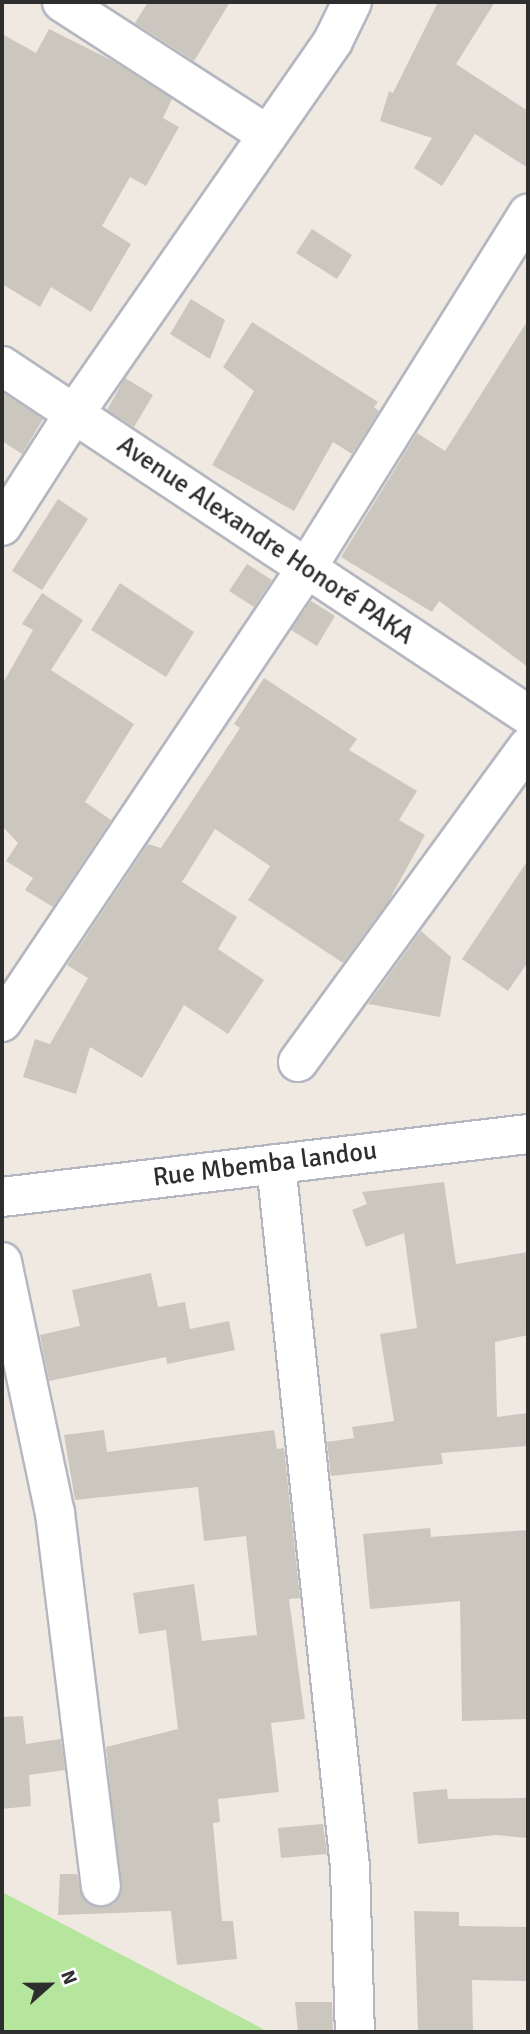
<!DOCTYPE html>
<meta charset="utf-8">
<style>
body{margin:0}
#map{position:relative;width:530px;height:2034px;overflow:hidden;background:#efe9e1;font-family:Signika,sans-serif}
div>[style]{position:absolute}
.green>*{inset:0;background:#b6e59e}
.building>*{inset:0;background:#cbc7bf}
.roads{filter:drop-shadow(2px 0 #b4b7c1) drop-shadow(-2px 0 #b4b7c1) drop-shadow(0 2px #b4b7c1) drop-shadow(0 -2px #b4b7c1)}
.street>*{height:38px;margin:-19px;padding:0 19px;transform-origin:19px;border-radius:19px;background:#fff}
span{translate:-50% -50%;white-space:nowrap;text-align:center;line-height:1.15;-webkit-text-stroke:6px #fff;paint-order:stroke}
.street-label{font-size:26px;color:#2e2e2e}
.frame{position:absolute;inset:0;border:4px solid #2e2e2e;pointer-events:none}
.north{position:absolute;left:14px;top:1950px;width:70px;height:70px;-webkit-text-stroke:5px #fff;paint-order:stroke;rotate:69deg;font-size:19px;font-weight:700;line-height:28px;text-align:center;color:#2e2e2e}
.north::after{content:'';display:block;margin:auto;width:24px;height:32px;background:#2e2e2e;clip-path:polygon(50% 0,100% 100%,50% 72%,0 100%)}
</style>
<div id="map">
<div class="green">
<i style="clip-path:polygon(2px 1892px,269px 2032px,2px 2032px)"></i>
</div>
<div class="building">
<i style="clip-path:polygon(148px 2px,230px 2px,194px 61px,135px 23px)"></i>
<i style="clip-path:polygon(438px 2px,495px 2px,456px 64px,528px 111px,528px 168px,475px 134px,442px 186px,414px 168px,432px 138px,380px 121px,389px 91px,393px 93px)"></i>
<i style="clip-path:polygon(49px 29px,113px 61px,172px 99px,163px 118px,179px 127px,146px 186px,130px 177px,102px 226px,131px 244px,91px 312px,51px 287px,40px 307px,2px 284px,2px 34px,36px 53px)"></i>
<i style="clip-path:polygon(312px 229px,352px 255px,337px 279px,296px 253px)"></i>
<i style="clip-path:polygon(191px 299px,225px 320px,210px 359px,170px 334px)"></i>
<i style="clip-path:polygon(528px 320px,528px 667px,439px 601px,432px 612px,341px 557px,417px 433px,445px 451px)"></i>
<i style="clip-path:polygon(252px 322px,378px 402px,374px 407px,379px 411px,352px 454px,333px 442px,294px 511px,212px 465px,254px 391px,223px 367px)"></i>
<i style="clip-path:polygon(125px 378px,153px 395px,134px 427px,107px 410px)"></i>
<i style="clip-path:polygon(2px 392px,43px 419px,22px 454px,2px 441px)"></i>
<i style="clip-path:polygon(58px 499px,88px 519px,42px 590px,12px 571px)"></i>
<i style="clip-path:polygon(247px 564px,272px 580px,254px 607px,229px 591px)"></i>
<i style="clip-path:polygon(120px 583px,194px 632px,166px 677px,91px 630px)"></i>
<i style="clip-path:polygon(42px 593px,83px 620px,51px 670px,134px 724px,85px 802px,111px 820px,53px 907px,25px 890px,33px 878px,6px 861px,18px 843px,2px 826px,2px 685px,33px 630px,22px 624px)"></i>
<i style="clip-path:polygon(311px 601px,335px 616px,317px 646px,291px 630px)"></i>
<i style="clip-path:polygon(264px 678px,357px 739px,349px 750px,417px 791px,399px 820px,425px 835px,388px 902px,343px 963px,248px 900px,270px 866px,215px 829px,182px 882px,237px 917px,218px 949px,264px 980px,228px 1034px,184px 1005px,142px 1078px,90px 1047px,76px 1094px,23px 1077px,35px 1039px,50px 1044px,88px 978px,67px 965px,148px 844px,161px 848px,240px 728px,234px 724px)"></i>
<i style="clip-path:polygon(528px 860px,528px 962px,508px 991px,462px 959px)"></i>
<i style="clip-path:polygon(421px 931px,451px 957px,440px 1017px,368px 1004px)"></i>
<i style="clip-path:polygon(444px 1182px,456px 1264px,528px 1252px,528px 1335px,495px 1342px,497px 1417px,528px 1413px,528px 1446px,441px 1453px,443px 1464px,331px 1476px,327px 1442px,354px 1438px,352px 1427px,394px 1421px,380px 1334px,417px 1328px,404px 1233px,366px 1247px,352px 1210px,367px 1204px,362px 1192px)"></i>
<i style="clip-path:polygon(151px 1273px,158px 1307px,185px 1302px,190px 1329px,229px 1321px,235px 1350px,167px 1364px,166px 1357px,49px 1381px,40px 1335px,80px 1326px,72px 1290px)"></i>
<i style="clip-path:polygon(104px 1430px,107px 1452px,274px 1430px,277px 1449px,284px 1448px,300px 1598px,289px 1599px,305px 1719px,271px 1723px,279px 1792px,218px 1799px,220px 1822px,213px 1823px,222px 1921px,233px 1921px,237px 1959px,177px 1965px,171px 1911px,58px 1915px,60px 1874px,77px 1874px,83px 1899px,93px 1906px,114px 1904px,121px 1894px,106px 1747px,178px 1729px,166px 1630px,139px 1634px,133px 1593px,194px 1584px,202px 1641px,257px 1635px,246px 1536px,204px 1541px,198px 1487px,75px 1500px,64px 1435px)"></i>
<i style="clip-path:polygon(430px 1528px,431px 1537px,528px 1530px,528px 1719px,462px 1721px,460px 1601px,370px 1609px,363px 1534px)"></i>
<i style="clip-path:polygon(23px 1716px,26px 1744px,61px 1739px,65px 1770px,29px 1775px,31px 1806px,2px 1809px,2px 1717px)"></i>
<i style="clip-path:polygon(447px 1789px,448px 1799px,528px 1798px,528px 1838px,496px 1835px,418px 1844px,413px 1792px)"></i>
<i style="clip-path:polygon(323px 1824px,327px 1854px,281px 1858px,278px 1828px)"></i>
<i style="clip-path:polygon(414px 1911px,459px 1912px,459px 1926px,528px 1927px,528px 1981px,472px 1980px,473px 2032px,418px 2032px)"></i>
<i style="clip-path:polygon(295px 2002px,332px 2002px,333px 2032px,298px 2032px)"></i>
</div>
<div class="roads">
<div class="street">
<i style="left:62px;top:2px;width:243px;rotate:32.9deg"></i>
<i style="left:2px;top:366px;width:631px;rotate:33.56deg"></i>
<i style="left:2px;top:526px;width:133px;rotate:-57.3deg"></i>
<i style="left:74px;top:414px;width:454px;rotate:-55.2deg"></i>
<i style="left:333px;top:41px;width:43px;rotate:-64deg"></i>
<i style="left:2px;top:1022px;width:546px;rotate:-56.14deg"></i>
<i style="left:306px;top:569px;width:419px;rotate:-58deg"></i>
<i style="left:298px;top:1062px;width:390px;rotate:-53.9deg"></i>
<i style="left:276px;top:1164px;width:707px;rotate:83.99deg"></i>
<i style="left:350px;top:1867px;width:165px;rotate:88.3deg"></i>
<i style="left:2px;top:1197px;width:530px;rotate:-6.83deg"></i>
<i style="left:2px;top:1262px;width:257px;rotate:78.1deg"></i>
<i style="left:55px;top:1513px;width:376px;rotate:83deg"></i>
</div>
</div>
<div class="street-label">
<span style="left:265px;top:541px;rotate:34deg">Avenue Alexandre Honoré PAKA</span>
<span style="left:265px;top:1165px;rotate:-7deg">Rue Mbemba landou</span>
</div>
<div class="frame"></div>
<div class="north">N</div>
</div>
